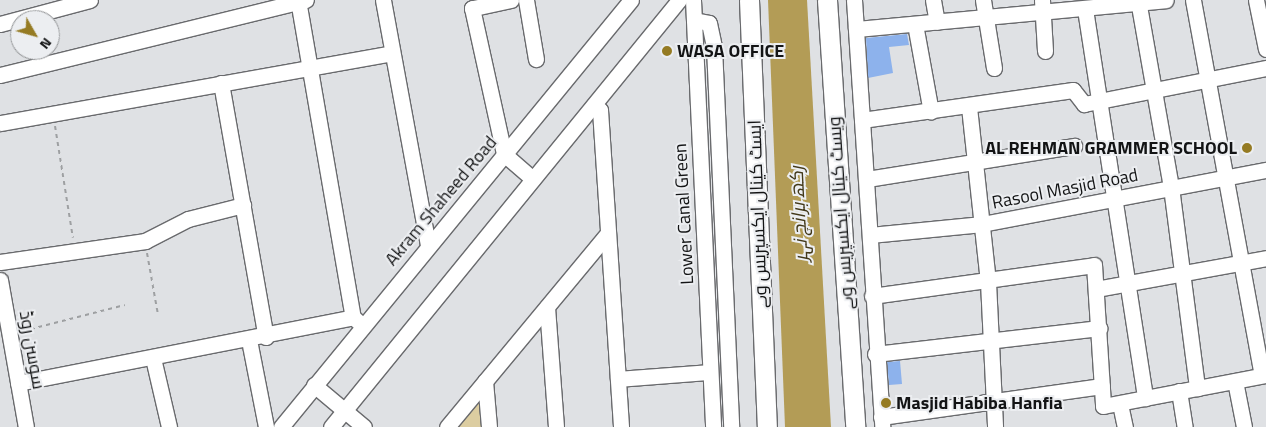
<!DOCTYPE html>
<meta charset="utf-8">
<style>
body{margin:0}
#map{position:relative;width:1266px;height:427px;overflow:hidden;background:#dfe1e4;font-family:"Titillium Web",Cairo,sans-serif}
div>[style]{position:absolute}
.green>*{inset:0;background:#dccda1}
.water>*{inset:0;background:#b39c56}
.building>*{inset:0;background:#8db2ec}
.path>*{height:2px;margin-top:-1px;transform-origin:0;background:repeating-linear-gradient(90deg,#9ea0a2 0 4px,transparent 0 8px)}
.roads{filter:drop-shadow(1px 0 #696a6d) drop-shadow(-1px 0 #696a6d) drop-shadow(0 1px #696a6d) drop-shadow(0 -1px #696a6d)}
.minor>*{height:15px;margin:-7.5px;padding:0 7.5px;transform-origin:7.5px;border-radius:7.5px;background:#fff}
.major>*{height:19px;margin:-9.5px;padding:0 9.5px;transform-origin:9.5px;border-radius:9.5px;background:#fff}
.dots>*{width:14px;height:14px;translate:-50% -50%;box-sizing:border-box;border:2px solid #eceef1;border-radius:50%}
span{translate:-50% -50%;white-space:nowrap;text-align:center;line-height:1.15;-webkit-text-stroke:4px #eceef1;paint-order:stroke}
.poi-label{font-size:18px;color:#131415;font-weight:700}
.left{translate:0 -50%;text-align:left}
.right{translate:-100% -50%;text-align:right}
.street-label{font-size:18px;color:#131415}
.water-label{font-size:19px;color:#423819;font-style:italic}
.north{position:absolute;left:10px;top:10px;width:50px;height:50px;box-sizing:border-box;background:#eceef1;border:1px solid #959799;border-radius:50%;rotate:128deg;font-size:14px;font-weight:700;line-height:20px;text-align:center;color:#131415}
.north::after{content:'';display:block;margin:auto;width:18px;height:22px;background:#957b23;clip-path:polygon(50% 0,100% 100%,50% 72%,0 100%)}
</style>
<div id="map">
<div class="green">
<i style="clip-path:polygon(483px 397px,486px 427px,457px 427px)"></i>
</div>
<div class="water">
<i style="clip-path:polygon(768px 0,807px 0,831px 427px,785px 427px)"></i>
</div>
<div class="building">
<i style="clip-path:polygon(907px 34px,909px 45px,889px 47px,893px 73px,868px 78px,866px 38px)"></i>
<i style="clip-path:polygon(900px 361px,902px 384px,889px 385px,887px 362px)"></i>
</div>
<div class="path">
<i style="left:55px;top:126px;width:113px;rotate:80.9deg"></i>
<i style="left:147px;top:253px;width:63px;rotate:79.9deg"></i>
<i style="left:23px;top:331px;width:105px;rotate:-14.3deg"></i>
</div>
<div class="roads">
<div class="minor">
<i style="left:298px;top:0;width:322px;rotate:80.2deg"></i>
<i style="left:383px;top:0;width:250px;rotate:79.6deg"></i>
<i style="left:511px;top:0;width:40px;rotate:168deg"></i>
<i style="left:472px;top:8px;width:149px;rotate:77.6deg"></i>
<i style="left:504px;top:154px;width:38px;rotate:41deg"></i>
<i style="left:526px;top:0;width:60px;rotate:80.4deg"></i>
<i style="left:693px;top:0;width:427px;rotate:87.3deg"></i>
<i style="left:854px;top:0;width:428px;rotate:86.2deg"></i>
<i style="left:933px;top:0;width:22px;rotate:80deg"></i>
<i style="left:983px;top:0;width:69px;rotate:80.8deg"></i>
<i style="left:1042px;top:0;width:51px;rotate:86.6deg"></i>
<i style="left:1138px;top:0;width:190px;rotate:80deg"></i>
<i style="left:1171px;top:187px;width:203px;rotate:82.6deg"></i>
<i style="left:1193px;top:0;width:381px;rotate:79.6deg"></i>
<i style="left:1256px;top:0;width:50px;rotate:78.5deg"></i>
<i style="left:1085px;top:9px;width:394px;rotate:81.2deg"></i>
<i style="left:694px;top:20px;width:15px;rotate:11deg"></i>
<i style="left:709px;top:23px;width:25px;rotate:78deg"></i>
<i style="left:714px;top:47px;width:380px;rotate:87.4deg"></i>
<i style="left:0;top:24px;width:93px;rotate:-14.9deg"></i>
<i style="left:915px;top:24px;width:89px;rotate:79.7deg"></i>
<i style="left:856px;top:29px;width:311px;rotate:-5.3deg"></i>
<i style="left:0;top:75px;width:315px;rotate:-13.8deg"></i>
<i style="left:221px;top:83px;width:258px;rotate:80deg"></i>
<i style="left:594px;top:105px;width:8px;rotate:40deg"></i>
<i style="left:600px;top:110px;width:318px;rotate:86.2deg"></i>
<i style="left:969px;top:107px;width:176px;rotate:83.8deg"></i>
<i style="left:988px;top:282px;width:145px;rotate:87.2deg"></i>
<i style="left:862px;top:120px;width:213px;rotate:-8.1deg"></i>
<i style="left:1073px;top:90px;width:18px;rotate:52deg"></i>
<i style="left:1084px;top:104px;width:186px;rotate:-11.2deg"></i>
<i style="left:0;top:123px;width:398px;rotate:-10.1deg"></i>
<i style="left:867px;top:179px;width:210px;rotate:-9.1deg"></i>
<i style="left:870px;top:235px;width:113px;rotate:-5.6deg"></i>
<i style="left:982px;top:224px;width:289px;rotate:-10.8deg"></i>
<i style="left:0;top:262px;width:147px;rotate:-8.2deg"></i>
<i style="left:145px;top:241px;width:48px;rotate:-27.1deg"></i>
<i style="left:188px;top:219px;width:57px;rotate:-14.3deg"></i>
<i style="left:0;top:280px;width:149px;rotate:80deg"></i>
<i style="left:1096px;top:289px;width:173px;rotate:-10.3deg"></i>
<i style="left:872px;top:296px;width:224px;rotate:-7.9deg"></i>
<i style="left:1094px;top:265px;width:141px;rotate:86.3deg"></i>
<i style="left:1103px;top:406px;width:166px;rotate:-10.8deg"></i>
<i style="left:547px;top:307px;width:120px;rotate:85.7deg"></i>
<i style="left:249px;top:340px;width:89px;rotate:78.9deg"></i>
<i style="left:875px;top:354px;width:226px;rotate:-6.6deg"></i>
<i style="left:153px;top:358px;width:71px;rotate:76.9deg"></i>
<i style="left:618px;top:379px;width:92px;rotate:-4.4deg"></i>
<i style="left:485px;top:381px;width:46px;rotate:85deg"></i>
<i style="left:1235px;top:381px;width:47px;rotate:78.9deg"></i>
<i style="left:18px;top:383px;width:341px;rotate:-11.1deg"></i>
<i style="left:353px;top:317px;width:12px;rotate:42deg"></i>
<i style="left:314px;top:385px;width:65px;rotate:40deg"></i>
<i style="left:1179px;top:391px;width:36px;rotate:81deg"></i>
<i style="left:1120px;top:404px;width:24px;rotate:78deg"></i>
<i style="left:881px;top:417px;width:223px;rotate:-8deg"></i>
<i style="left:281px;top:427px;width:552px;rotate:-50.66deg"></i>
<i style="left:331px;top:427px;width:551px;rotate:-50.82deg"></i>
<i style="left:447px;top:427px;width:251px;rotate:-50.3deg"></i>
</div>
<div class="major">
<i style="left:749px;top:0;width:427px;rotate:87.6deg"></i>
<i style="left:827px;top:0;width:428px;rotate:86.2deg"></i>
</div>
</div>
<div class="dots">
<i style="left:667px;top:51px;background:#957b23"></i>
<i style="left:1247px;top:148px;background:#957b23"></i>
<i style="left:886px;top:403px;background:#957b23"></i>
</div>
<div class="poi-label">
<span class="left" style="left:677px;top:51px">WASA OFFICE</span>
<span class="right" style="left:1237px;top:148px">AL REHMAN GRAMMER SCHOOL</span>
<span class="left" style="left:896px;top:403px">Masjid Habiba Hanfia</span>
</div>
<div class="street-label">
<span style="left:1065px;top:189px;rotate:-11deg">Rasool Masjid Road</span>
<span style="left:441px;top:201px;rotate:-50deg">Akram Shaheed Road</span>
<span style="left:841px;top:213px;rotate:-94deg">ویسٹ کینال ایکسپریس وے</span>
<span style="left:684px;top:214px;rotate:-93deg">Lower Canal Green</span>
<span style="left:758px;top:214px;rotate:-92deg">ایسٹ کینال ایکسپریس وے</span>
<span style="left:32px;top:350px;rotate:80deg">سوسن روڈ</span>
</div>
<div class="water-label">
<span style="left:798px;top:214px;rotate:-93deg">رکھ برانچ نہر</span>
</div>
<div class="north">N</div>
</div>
